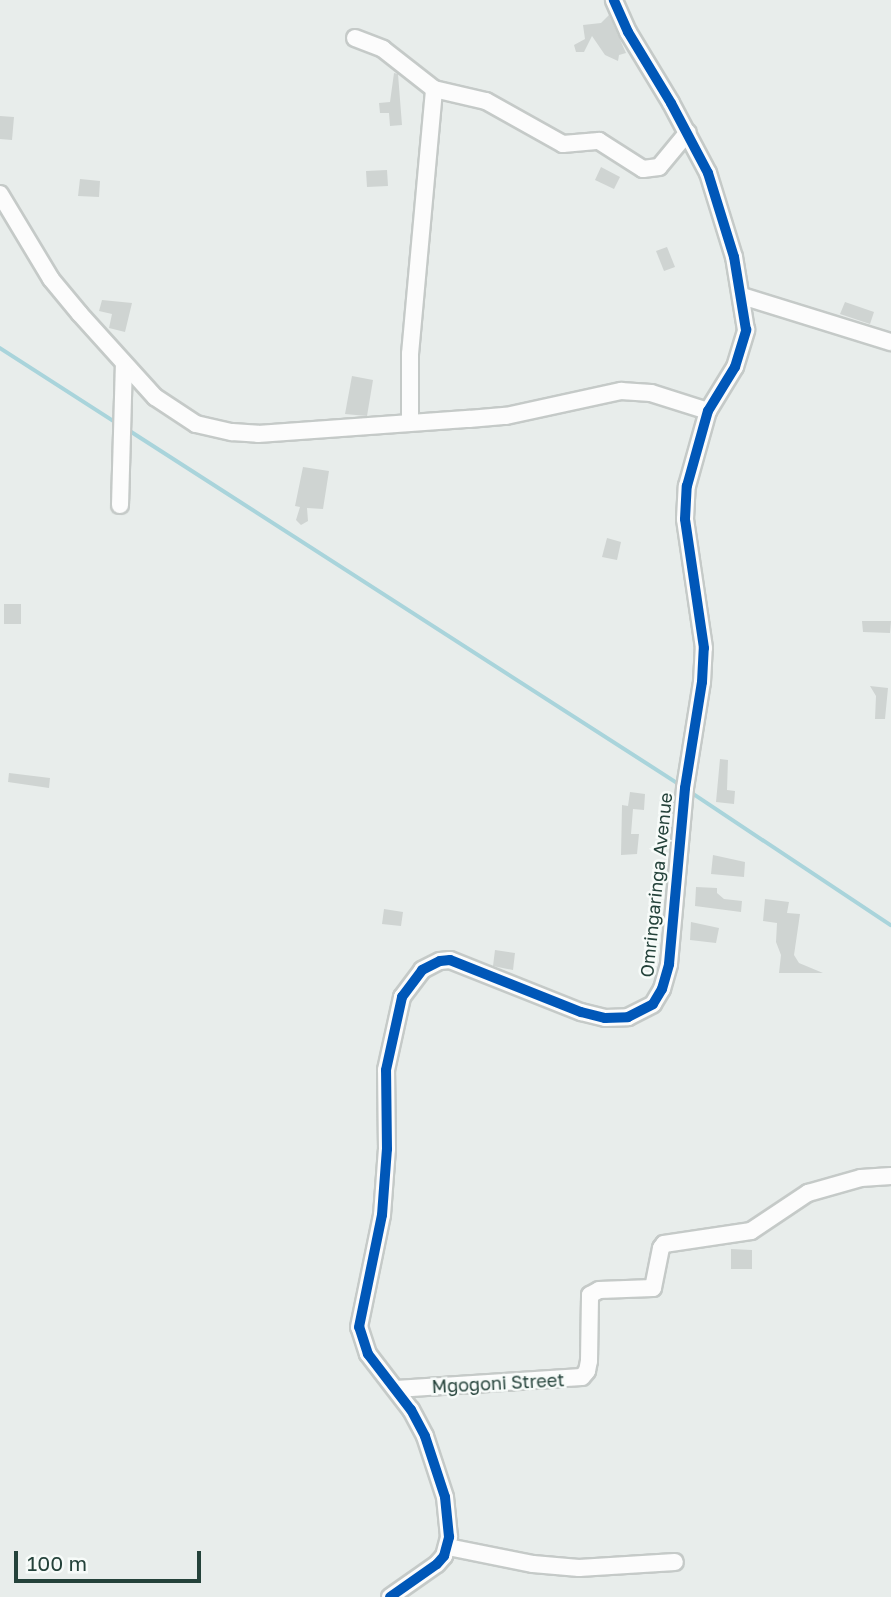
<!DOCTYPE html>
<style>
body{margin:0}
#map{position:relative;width:891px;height:1597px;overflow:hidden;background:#e8edeb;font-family:"Golos Text",sans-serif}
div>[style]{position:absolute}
.stream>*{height:3.5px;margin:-1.75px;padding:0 1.75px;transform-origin:1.75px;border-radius:1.75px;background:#a9d4db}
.building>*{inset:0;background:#cfd4d2}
.roads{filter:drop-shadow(2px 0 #c5cac8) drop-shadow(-2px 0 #c5cac8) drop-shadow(0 2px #c5cac8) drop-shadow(0 -2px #c5cac8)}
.minor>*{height:16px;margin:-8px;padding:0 8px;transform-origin:8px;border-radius:8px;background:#fcfcfc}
.cycleway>*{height:10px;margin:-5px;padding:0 5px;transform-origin:5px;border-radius:5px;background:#0057b8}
span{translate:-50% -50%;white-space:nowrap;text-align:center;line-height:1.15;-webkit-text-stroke:5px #f7fbf9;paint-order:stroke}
.street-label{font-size:18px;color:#24423a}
.scale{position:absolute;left:14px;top:1551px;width:187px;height:32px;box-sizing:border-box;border:4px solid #24423a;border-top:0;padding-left:9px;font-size:21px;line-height:24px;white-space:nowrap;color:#24423a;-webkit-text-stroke:5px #f7fbf9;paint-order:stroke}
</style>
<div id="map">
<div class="stream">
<i style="left:0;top:348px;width:139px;rotate:32.7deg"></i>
<i style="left:127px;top:429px;width:656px;rotate:32.75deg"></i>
<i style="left:689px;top:791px;width:242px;rotate:33.6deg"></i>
</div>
<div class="building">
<i style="clip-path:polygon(609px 15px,626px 53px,619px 55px,618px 61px,605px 55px,592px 36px,584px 52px,576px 52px,574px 45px,585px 39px,583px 25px,601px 23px)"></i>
<i style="clip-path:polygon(394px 73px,398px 74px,402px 125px,390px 126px,389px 113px,380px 113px,379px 103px,390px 102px)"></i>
<i style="clip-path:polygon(0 116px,14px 117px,12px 140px,0 139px)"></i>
<i style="clip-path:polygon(601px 167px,620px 177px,614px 189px,595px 180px)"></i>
<i style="clip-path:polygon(387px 170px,388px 186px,367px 187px,366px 171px)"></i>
<i style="clip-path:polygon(80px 179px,100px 181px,99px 197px,78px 196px)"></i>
<i style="clip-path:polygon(667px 247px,675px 267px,664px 271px,656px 251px)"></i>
<i style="clip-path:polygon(102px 300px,132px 303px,125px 332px,109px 328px,112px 314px,99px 311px)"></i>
<i style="clip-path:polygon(845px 302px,874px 312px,870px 324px,840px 314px)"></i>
<i style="clip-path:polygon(352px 376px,373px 380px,367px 416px,345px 414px)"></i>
<i style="clip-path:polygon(303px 467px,329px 471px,323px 509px,307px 508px,308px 521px,301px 525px,296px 520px,300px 507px,295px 506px)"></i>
<i style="clip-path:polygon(607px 538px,621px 542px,617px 560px,602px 557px)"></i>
<i style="clip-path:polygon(4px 604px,21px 604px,21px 624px,4px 624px)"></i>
<i style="clip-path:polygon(862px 621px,891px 621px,890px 633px,863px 632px)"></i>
<i style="clip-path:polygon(870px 686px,888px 688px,885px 719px,875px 719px,876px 696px)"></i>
<i style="clip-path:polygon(720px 759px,728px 760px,727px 790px,735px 791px,734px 804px,716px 802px)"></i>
<i style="clip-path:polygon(9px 773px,50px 778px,49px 788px,8px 782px)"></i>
<i style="clip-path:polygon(630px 792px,645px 794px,644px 810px,633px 809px,631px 834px,639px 834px,637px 854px,621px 855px,622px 805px,628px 806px)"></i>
<i style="clip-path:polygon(713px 855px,745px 862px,744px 877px,711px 874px)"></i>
<i style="clip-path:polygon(696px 887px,717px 888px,717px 893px,724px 899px,742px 901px,741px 912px,695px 906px)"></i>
<i style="clip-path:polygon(765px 899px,789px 902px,787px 913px,800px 914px,794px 955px,799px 963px,823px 973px,779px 973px,781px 955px,776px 942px,777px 923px,763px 921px)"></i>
<i style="clip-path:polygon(384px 909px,403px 912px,401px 926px,382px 924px)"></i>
<i style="clip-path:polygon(691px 922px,719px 928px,716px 943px,690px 940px)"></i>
<i style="clip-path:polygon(495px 950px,515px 953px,513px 970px,493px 966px)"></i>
<i style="clip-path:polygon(731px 1249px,752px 1250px,752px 1269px,731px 1269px)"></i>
</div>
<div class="roads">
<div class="minor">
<i style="left:355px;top:38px;width:30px;rotate:21deg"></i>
<i style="left:383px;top:49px;width:65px;rotate:38.1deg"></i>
<i style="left:434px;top:89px;width:53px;rotate:13deg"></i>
<i style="left:486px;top:101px;width:88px;rotate:29.2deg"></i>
<i style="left:563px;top:144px;width:36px;rotate:-5deg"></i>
<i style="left:599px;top:141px;width:52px;rotate:32.5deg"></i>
<i style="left:643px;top:169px;width:16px;rotate:-7deg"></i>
<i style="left:659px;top:167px;width:45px;rotate:-50.4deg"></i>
<i style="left:0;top:194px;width:99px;rotate:59deg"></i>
<i style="left:51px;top:279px;width:45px;rotate:50.4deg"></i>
<i style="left:80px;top:314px;width:112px;rotate:47.9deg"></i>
<i style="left:155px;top:397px;width:49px;rotate:33.4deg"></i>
<i style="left:196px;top:424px;width:37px;rotate:13deg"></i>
<i style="left:232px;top:432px;width:26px;rotate:4deg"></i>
<i style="left:258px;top:434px;width:212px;rotate:-4.1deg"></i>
<i style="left:469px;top:419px;width:37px;rotate:-5deg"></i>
<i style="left:506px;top:416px;width:118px;rotate:-12.3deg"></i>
<i style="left:621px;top:391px;width:30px;rotate:4deg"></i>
<i style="left:651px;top:393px;width:60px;rotate:17.5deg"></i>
<i style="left:742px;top:296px;width:156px;rotate:17.2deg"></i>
<i style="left:410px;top:421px;width:67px;rotate:-90deg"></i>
<i style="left:410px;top:354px;width:266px;rotate:-84.8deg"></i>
<i style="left:120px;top:505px;width:139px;rotate:-88.4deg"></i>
<i style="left:396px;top:1389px;width:186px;rotate:-3.7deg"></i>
<i style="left:582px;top:1377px;width:8px;rotate:-50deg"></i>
<i style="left:587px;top:1371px;width:10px;rotate:-79deg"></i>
<i style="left:589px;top:1361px;width:66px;rotate:-89.1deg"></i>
<i style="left:590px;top:1295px;width:10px;rotate:-29deg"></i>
<i style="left:599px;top:1290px;width:54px;rotate:-2.1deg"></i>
<i style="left:653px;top:1288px;width:41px;rotate:-78.7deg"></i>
<i style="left:661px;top:1248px;width:5px;rotate:-53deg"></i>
<i style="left:664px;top:1244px;width:88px;rotate:-8.5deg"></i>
<i style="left:751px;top:1231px;width:69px;rotate:-33.7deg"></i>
<i style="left:808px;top:1193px;width:55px;rotate:-15.8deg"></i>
<i style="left:861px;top:1178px;width:30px;rotate:-4deg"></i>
<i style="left:448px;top:1547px;width:87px;rotate:11.3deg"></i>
<i style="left:533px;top:1564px;width:46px;rotate:5deg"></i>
<i style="left:579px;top:1568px;width:96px;rotate:-3.6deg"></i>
<i style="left:390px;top:1597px;width:57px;rotate:-35.1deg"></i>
<i style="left:437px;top:1564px;width:11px;rotate:-49deg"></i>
<i style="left:444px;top:1556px;width:20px;rotate:-75deg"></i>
<i style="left:449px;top:1537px;width:40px;rotate:-95.7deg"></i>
<i style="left:445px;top:1497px;width:64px;rotate:-108.2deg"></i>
<i style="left:425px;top:1436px;width:30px;rotate:-118deg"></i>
<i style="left:411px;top:1410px;width:71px;rotate:-127.5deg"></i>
<i style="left:368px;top:1354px;width:28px;rotate:-108deg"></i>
<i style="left:359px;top:1327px;width:114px;rotate:-78.4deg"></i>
<i style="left:382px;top:1215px;width:66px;rotate:-85.7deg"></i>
<i style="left:387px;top:1149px;width:79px;rotate:-90.7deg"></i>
<i style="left:386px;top:1070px;width:75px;rotate:-77.6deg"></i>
<i style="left:402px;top:997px;width:34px;rotate:-53deg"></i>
<i style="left:422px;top:970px;width:20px;rotate:-27deg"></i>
<i style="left:440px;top:961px;width:10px;rotate:-6deg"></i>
<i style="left:450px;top:960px;width:141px;rotate:21.7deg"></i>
<i style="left:581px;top:1012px;width:25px;rotate:14deg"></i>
<i style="left:605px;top:1018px;width:23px;rotate:-2deg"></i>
<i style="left:628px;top:1017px;width:28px;rotate:-27deg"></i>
<i style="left:653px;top:1004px;width:17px;rotate:-59deg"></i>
<i style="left:662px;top:989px;width:26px;rotate:-74deg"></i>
<i style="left:669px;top:964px;width:177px;rotate:-84.8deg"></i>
<i style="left:685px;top:788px;width:107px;rotate:-80.9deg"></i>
<i style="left:702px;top:682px;width:34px;rotate:-87deg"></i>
<i style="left:704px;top:648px;width:130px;rotate:-98.4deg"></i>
<i style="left:685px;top:519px;width:33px;rotate:-87deg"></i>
<i style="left:687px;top:486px;width:78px;rotate:-74.4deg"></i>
<i style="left:708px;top:411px;width:52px;rotate:-58.5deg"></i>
<i style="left:735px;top:367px;width:39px;rotate:-73deg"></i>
<i style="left:746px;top:330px;width:74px;rotate:-99.3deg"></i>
<i style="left:734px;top:257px;width:88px;rotate:-107.2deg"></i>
<i style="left:708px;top:173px;width:79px;rotate:-117.9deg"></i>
<i style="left:671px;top:103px;width:83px;rotate:-121.2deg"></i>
<i style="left:628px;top:32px;width:35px;rotate:-114deg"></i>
</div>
</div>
<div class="cycleway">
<i style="left:390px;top:1597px;width:57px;rotate:-35.1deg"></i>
<i style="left:437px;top:1564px;width:11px;rotate:-49deg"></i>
<i style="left:444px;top:1556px;width:20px;rotate:-75deg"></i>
<i style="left:449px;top:1537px;width:40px;rotate:-95.7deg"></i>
<i style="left:445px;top:1497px;width:64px;rotate:-108.2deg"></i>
<i style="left:425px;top:1436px;width:30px;rotate:-118deg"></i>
<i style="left:411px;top:1410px;width:71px;rotate:-127.5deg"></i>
<i style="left:368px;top:1354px;width:28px;rotate:-108deg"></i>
<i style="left:359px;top:1327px;width:114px;rotate:-78.4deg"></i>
<i style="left:382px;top:1215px;width:66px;rotate:-85.7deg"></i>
<i style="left:387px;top:1149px;width:79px;rotate:-90.7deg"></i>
<i style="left:386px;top:1070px;width:75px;rotate:-77.6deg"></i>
<i style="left:402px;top:997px;width:34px;rotate:-53deg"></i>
<i style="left:422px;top:970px;width:20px;rotate:-27deg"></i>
<i style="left:440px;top:961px;width:10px;rotate:-6deg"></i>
<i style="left:450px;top:960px;width:141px;rotate:21.7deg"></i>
<i style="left:581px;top:1012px;width:25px;rotate:14deg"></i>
<i style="left:605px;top:1018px;width:23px;rotate:-2deg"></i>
<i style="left:628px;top:1017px;width:28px;rotate:-27deg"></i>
<i style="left:653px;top:1004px;width:17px;rotate:-59deg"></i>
<i style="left:662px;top:989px;width:26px;rotate:-74deg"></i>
<i style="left:669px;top:964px;width:177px;rotate:-84.8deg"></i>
<i style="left:685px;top:788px;width:107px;rotate:-80.9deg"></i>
<i style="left:702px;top:682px;width:34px;rotate:-87deg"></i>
<i style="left:704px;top:648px;width:130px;rotate:-98.4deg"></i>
<i style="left:685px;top:519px;width:33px;rotate:-87deg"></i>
<i style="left:687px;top:486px;width:78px;rotate:-74.4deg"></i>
<i style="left:708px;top:411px;width:52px;rotate:-58.5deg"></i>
<i style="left:735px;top:367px;width:39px;rotate:-73deg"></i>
<i style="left:746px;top:330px;width:74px;rotate:-99.3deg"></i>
<i style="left:734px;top:257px;width:88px;rotate:-107.2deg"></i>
<i style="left:708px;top:173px;width:79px;rotate:-117.9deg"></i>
<i style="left:671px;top:103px;width:83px;rotate:-121.2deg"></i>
<i style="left:628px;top:32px;width:35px;rotate:-114deg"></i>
</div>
<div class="street-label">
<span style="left:656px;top:885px;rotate:-84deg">Omringaringa Avenue</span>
<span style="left:498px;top:1383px;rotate:-3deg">Mgogoni Street</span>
</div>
<div class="scale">100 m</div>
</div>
